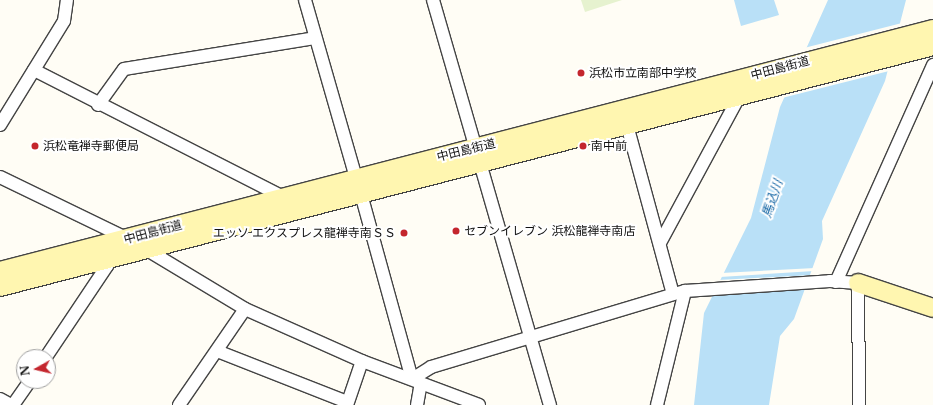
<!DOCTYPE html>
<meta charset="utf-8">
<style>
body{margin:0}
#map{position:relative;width:933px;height:405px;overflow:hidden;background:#fffdf5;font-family:"Libre Baskerville","Noto Sans JP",serif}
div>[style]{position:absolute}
.pitch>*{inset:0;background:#e6f2cf}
.water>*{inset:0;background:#b9e0f7}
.pier>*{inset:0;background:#fffdf5}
.roads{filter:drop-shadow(1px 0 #444) drop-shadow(-1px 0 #444) drop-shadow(0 1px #444) drop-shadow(0 -1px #444)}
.street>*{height:12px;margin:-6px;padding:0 6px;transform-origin:6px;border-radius:6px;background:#fff}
.secondary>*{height:18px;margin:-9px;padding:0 9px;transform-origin:9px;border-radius:9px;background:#fff6b0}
.dots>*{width:11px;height:11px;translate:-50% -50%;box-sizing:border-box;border:2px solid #fff;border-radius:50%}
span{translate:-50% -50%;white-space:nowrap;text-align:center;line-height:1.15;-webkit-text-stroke:4px #fff;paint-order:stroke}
.street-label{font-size:12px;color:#111}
.poi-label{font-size:12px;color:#111}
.left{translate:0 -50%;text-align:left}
.right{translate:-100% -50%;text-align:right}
.water-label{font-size:13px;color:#1768a6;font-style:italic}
.north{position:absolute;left:16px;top:349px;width:40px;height:40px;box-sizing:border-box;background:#fff;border:1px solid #a0a0a0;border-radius:50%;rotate:262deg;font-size:11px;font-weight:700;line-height:16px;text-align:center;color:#111}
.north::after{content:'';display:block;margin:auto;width:14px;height:18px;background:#c4262e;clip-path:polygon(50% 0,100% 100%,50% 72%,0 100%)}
</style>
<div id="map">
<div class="pitch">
<i style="clip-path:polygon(581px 0,622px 0,585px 12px)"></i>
</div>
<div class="water">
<i style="clip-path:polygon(734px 0,774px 0,779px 15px,741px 26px)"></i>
<i style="clip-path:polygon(828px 0,906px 0,885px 81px,822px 221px,823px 239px,794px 319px,780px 336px,769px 405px,694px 405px,704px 313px,751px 218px,780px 107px)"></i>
</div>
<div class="pier">
<i style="clip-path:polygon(902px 23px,889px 71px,782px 98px,804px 48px)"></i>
<i style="clip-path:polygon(815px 268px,814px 271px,720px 277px,721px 273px)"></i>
<i style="clip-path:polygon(813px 275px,807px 289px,711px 295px,718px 280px)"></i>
</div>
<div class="roads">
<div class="street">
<i style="left:305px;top:0;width:185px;rotate:74deg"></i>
<i style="left:433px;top:0;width:422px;rotate:73.9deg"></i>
<i style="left:34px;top:70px;width:280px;rotate:27deg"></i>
<i style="left:98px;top:105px;width:44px;rotate:-54.2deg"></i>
<i style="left:124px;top:69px;width:193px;rotate:-9.2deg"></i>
<i style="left:0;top:125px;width:122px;rotate:-58.4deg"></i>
<i style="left:64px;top:21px;width:21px;rotate:-82deg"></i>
<i style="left:627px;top:125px;width:175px;rotate:74.8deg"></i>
<i style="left:0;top:177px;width:142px;rotate:25.8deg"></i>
<i style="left:361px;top:194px;width:192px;rotate:74.6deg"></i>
<i style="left:412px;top:379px;width:22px;rotate:-32deg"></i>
<i style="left:431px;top:367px;width:265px;rotate:-16.7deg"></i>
<i style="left:685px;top:291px;width:145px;rotate:-3.9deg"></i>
<i style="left:830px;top:281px;width:28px;rotate:4deg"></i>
<i style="left:858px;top:283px;width:122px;rotate:89.5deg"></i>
<i style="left:660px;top:243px;width:168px;rotate:-61.6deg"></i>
<i style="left:144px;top:248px;width:118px;rotate:31.1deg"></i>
<i style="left:245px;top:309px;width:128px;rotate:24deg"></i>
<i style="left:362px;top:361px;width:125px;rotate:20.6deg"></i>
<i style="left:836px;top:282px;width:238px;rotate:-65.9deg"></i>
<i style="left:217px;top:351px;width:140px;rotate:21.4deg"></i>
<i style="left:46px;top:357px;width:110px;rotate:-56.2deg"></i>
<i style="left:107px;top:266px;width:13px;rotate:-81deg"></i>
<i style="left:0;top:399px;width:13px;rotate:29deg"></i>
<i style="left:13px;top:405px;width:29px;rotate:-55deg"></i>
<i style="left:179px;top:405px;width:116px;rotate:-55.5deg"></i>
<i style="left:347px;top:405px;width:46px;rotate:-71.2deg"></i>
<i style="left:417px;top:405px;width:22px;rotate:-80deg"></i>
<i style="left:657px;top:405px;width:117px;rotate:-76.2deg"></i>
</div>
<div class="secondary">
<i style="left:0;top:271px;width:964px;rotate:-14.54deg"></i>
<i style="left:858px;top:283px;width:79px;rotate:18.4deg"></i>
<i style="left:0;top:287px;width:964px;rotate:-14.48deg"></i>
</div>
</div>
<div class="dots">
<i style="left:581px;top:73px;background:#c4262e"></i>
<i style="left:35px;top:146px;background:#c4262e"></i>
<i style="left:583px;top:146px;background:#c4262e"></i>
<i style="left:456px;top:231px;background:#c4262e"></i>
<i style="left:404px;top:233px;background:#c4262e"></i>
</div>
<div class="street-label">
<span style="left:780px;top:68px;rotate:-15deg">中田島街道</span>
<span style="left:466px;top:150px;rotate:-14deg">中田島街道</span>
<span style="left:153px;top:232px;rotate:-15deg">中田島街道</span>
</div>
<div class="poi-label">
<span class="left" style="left:589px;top:73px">浜松市立南部中学校</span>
<span class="left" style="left:43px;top:146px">浜松竜禅寺郵便局</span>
<span class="left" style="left:591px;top:146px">南中前</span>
<span class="left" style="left:464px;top:231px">セブンイレブン 浜松龍禅寺南店</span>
<span class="right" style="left:396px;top:233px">エッソ エクスプレス龍禅寺南ＳＳ</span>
</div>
<div class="water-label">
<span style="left:773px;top:199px;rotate:-71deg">馬込川</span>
</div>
<div class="north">N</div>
</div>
